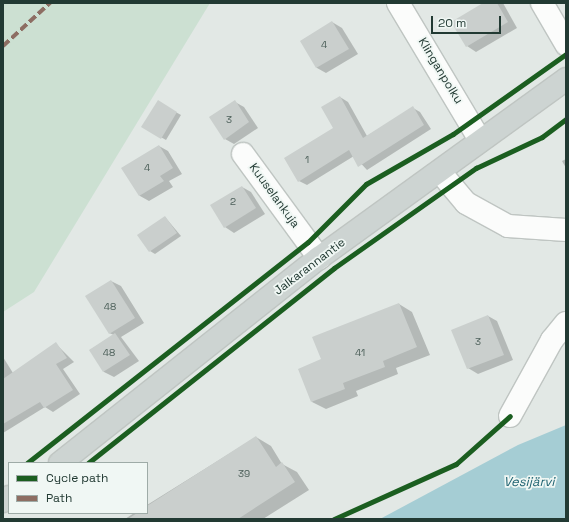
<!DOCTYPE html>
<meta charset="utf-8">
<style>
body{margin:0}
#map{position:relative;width:569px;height:522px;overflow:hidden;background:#e2e8e5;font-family:"Space Grotesk",sans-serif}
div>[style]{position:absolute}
.green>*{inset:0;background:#cce0d2}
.water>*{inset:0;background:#a5cdd4}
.shadow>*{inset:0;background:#0003}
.building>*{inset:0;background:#cacfcd}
.roads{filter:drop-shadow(1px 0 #bfc5c2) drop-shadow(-1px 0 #bfc5c2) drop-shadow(0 1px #bfc5c2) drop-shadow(0 -1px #bfc5c2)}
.minor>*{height:22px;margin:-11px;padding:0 11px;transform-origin:11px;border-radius:11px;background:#fbfcfb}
.major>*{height:22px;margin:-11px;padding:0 11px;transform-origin:11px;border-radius:11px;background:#cdd4d2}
.quiet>*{height:4px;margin-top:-2px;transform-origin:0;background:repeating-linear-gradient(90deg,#8d6e63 0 8px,transparent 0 12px)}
.cycleway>*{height:5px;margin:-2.5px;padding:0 2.5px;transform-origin:2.5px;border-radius:2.5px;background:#1b5e20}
span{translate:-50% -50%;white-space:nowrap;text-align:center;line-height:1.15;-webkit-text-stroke:3.5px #f0f7f4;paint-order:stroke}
.number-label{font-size:10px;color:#4d605a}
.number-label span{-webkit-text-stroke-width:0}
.street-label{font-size:12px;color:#223a33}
.water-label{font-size:13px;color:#206472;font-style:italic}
.frame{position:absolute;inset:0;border:4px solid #223a33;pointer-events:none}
.legend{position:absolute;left:8px;top:462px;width:140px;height:52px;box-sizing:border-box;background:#f0f7f4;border:1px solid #9eaba7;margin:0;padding:5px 7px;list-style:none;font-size:12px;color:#223a33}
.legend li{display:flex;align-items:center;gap:8px;height:20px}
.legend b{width:20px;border:1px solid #9eaba7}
.scale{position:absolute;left:431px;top:16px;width:70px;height:18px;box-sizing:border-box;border:2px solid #223a33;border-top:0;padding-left:5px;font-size:12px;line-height:14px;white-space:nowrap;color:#223a33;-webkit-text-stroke:3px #f0f7f4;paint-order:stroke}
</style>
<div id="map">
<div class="green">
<i style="clip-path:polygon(3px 3px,210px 3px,34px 292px,3px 312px)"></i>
</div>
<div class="water">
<i style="clip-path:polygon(566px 425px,566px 519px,380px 519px,518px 445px)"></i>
</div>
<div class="shadow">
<i style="clip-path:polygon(485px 3px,503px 3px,517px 28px,476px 52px,467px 46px)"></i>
<i style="clip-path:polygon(332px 22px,342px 28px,358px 54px,326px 73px,317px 68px,301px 41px)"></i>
<i style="clip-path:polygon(340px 97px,348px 102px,367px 136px,413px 108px,420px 112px,431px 129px,367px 170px,354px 156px,307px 185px,299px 181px,334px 128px)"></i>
<i style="clip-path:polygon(158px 102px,181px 115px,166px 140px,143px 127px)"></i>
<i style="clip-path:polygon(235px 102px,244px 107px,258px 128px,234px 144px,225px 139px)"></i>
<i style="clip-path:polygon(159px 146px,168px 151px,182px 174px,169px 181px,173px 187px,149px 201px,140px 196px,123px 168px)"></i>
<i style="clip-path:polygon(566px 159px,566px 168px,562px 161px)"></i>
<i style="clip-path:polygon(242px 187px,251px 192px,265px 214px,234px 233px,225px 227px)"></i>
<i style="clip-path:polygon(165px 217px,181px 236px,155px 254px,150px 251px)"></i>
<i style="clip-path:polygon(111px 281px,121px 286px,144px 323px,121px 337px,139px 361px,114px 377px,104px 372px,90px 350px,114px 335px,109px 333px)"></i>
<i style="clip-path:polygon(399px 304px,412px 312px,430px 355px,396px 368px,398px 374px,356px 391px,358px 396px,326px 409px,312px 402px,322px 360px)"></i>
<i style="clip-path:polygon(488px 316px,497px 321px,513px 360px,478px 374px,468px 368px)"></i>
<i style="clip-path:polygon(56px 344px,74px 362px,63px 369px,80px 394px,53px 412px,45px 407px,3px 433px,3px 357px,13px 373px)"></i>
<i style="clip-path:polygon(256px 437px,271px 446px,282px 464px,297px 472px,309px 490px,263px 519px,125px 519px,134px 513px,147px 513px,147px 505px)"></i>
</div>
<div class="building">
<i style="clip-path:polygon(483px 3px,497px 3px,508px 22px,466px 47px,451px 22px)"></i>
<i style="clip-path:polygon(332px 21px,349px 49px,316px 68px,300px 41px)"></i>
<i style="clip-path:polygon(340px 96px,363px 138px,413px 106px,424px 125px,358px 167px,349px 150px,298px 182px,284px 158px,333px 128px,321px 107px)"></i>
<i style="clip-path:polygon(158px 100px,177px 112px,161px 139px,141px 127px)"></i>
<i style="clip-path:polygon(235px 100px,249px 122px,224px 140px,209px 117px)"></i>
<i style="clip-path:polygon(159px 145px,173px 168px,160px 176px,164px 181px,139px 196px,121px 168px)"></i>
<i style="clip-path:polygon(242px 186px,256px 208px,224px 228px,210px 205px)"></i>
<i style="clip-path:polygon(165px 216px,177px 233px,149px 252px,137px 235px)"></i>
<i style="clip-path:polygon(111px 280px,135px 318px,109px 334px,85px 296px)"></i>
<i style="clip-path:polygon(399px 303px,417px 347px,383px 361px,385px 367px,343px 383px,345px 389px,311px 402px,298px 369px,321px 359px,312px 337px)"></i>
<i style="clip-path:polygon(488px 315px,504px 355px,467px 369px,451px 330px)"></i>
<i style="clip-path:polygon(115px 333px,130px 355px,103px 372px,89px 350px)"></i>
<i style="clip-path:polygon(56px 342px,67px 358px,56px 364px,73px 390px,44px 408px,40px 402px,3px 424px,3px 379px)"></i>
<i style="clip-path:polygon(256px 436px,276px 467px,282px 462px,295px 482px,238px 519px,128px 519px,137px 513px,147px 513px,147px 506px)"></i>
</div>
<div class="roads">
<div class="minor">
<i style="left:398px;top:3px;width:160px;rotate:59.1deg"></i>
<i style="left:542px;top:3px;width:48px;rotate:59.7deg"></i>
<i style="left:243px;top:154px;width:129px;rotate:53.8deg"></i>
<i style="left:440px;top:172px;width:40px;rotate:50deg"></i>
<i style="left:466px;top:203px;width:48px;rotate:28.7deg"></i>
<i style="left:508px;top:226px;width:58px;rotate:3.9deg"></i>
<i style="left:510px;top:416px;width:87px;rotate:-61.1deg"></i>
<i style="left:552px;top:340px;width:22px;rotate:-51deg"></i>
</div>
<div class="major">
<i style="left:60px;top:463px;width:330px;rotate:-38.4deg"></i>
<i style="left:319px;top:258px;width:305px;rotate:-35.9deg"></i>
<i style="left:3px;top:501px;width:7px;rotate:-34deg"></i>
</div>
</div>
<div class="quiet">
<i style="left:3px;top:46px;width:64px;rotate:-42.5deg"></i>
</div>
<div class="cycleway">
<i style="left:27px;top:463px;width:357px;rotate:-38.2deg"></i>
<i style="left:308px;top:242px;width:82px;rotate:-45deg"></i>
<i style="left:366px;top:184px;width:100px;rotate:-29.9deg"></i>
<i style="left:453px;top:134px;width:138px;rotate:-35.3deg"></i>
<i style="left:88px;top:463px;width:314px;rotate:-38.4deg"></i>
<i style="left:334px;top:268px;width:174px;rotate:-35.2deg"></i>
<i style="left:476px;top:168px;width:73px;rotate:-25.2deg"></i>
<i style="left:542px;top:137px;width:30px;rotate:-37deg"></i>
<i style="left:334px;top:519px;width:134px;rotate:-24.3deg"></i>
<i style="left:456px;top:464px;width:72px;rotate:-41.6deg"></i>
</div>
<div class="number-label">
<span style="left:324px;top:45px">4</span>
<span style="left:229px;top:120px">3</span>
<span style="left:307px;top:160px">1</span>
<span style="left:147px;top:168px">4</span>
<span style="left:233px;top:202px">2</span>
<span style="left:110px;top:307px">48</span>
<span style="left:478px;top:342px">3</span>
<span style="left:109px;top:353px">48</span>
<span style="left:360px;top:353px">41</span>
<span style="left:244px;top:474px">39</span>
</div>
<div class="street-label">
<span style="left:440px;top:71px;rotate:59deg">Klinganpolku</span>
<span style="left:274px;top:196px;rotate:54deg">Kuuselankuja</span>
<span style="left:310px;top:267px;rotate:-37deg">Jalkarannantie</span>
</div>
<div class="water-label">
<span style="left:529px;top:482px">Vesijärvi</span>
</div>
<div class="frame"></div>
<ul class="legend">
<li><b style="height:5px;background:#1b5e20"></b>Cycle path</li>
<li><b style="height:5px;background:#8d6e63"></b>Path</li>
</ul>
<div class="scale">20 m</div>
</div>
